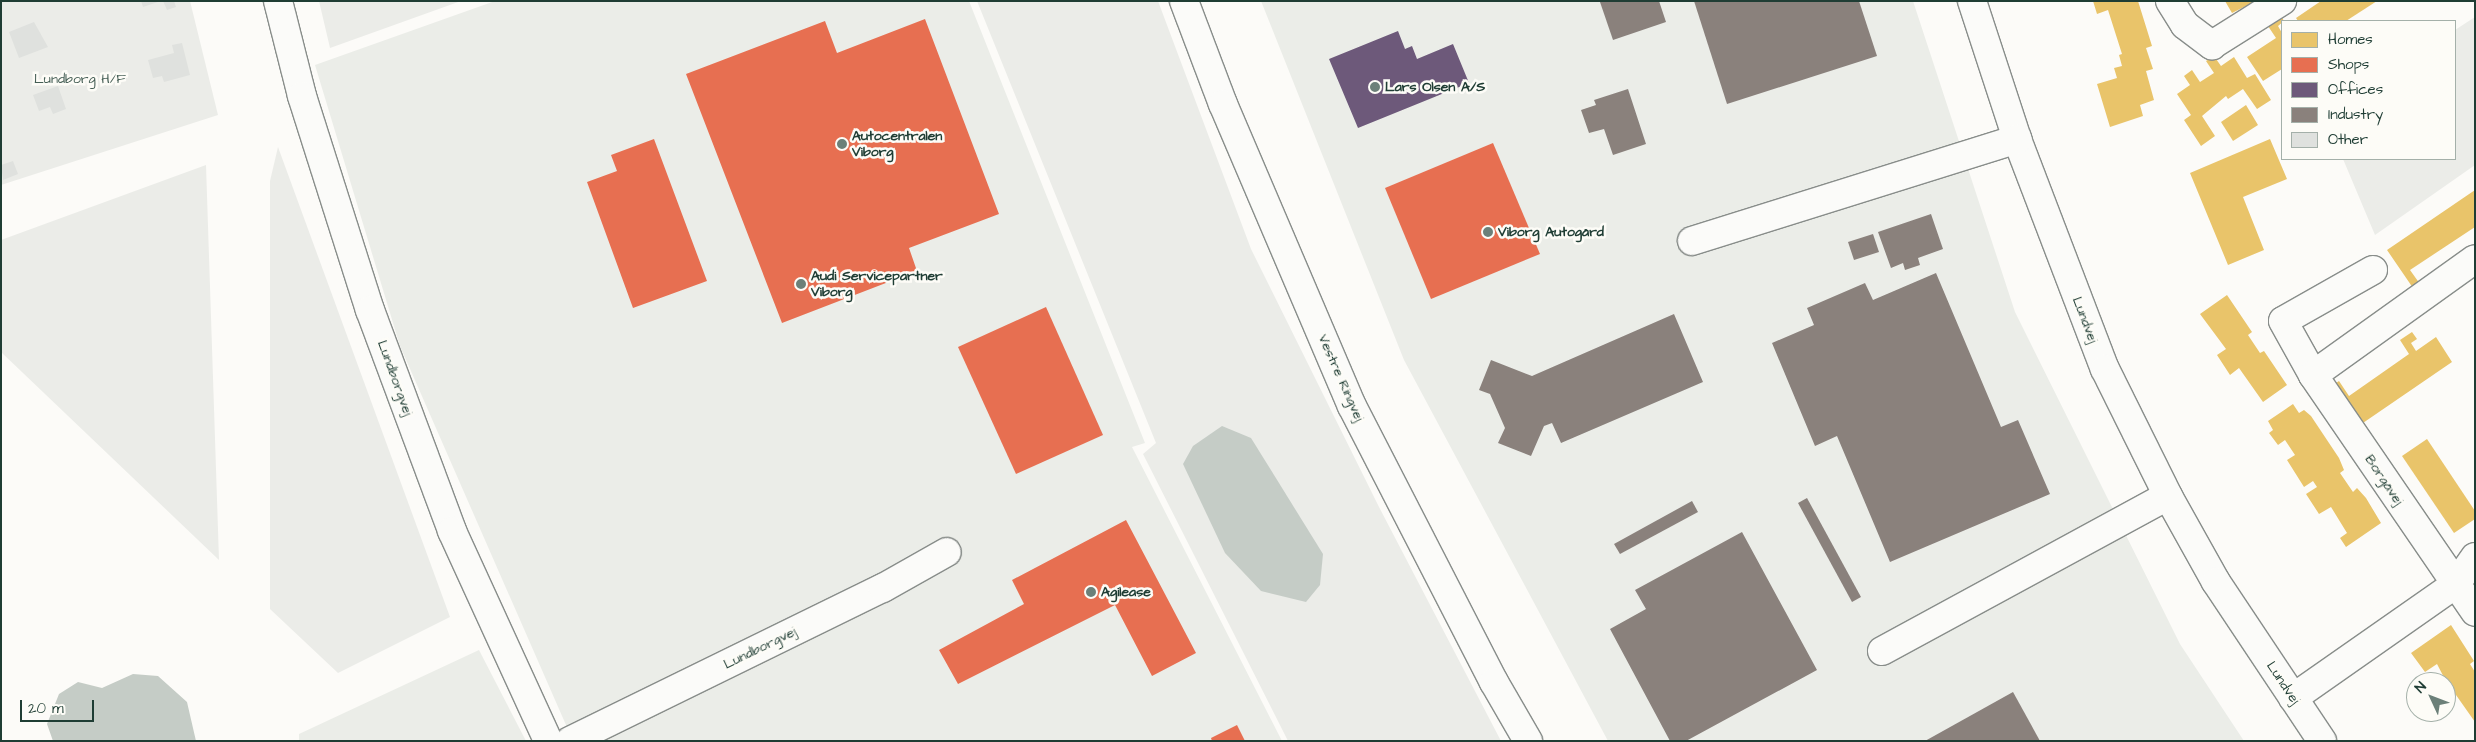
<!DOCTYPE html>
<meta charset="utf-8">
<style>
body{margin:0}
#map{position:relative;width:2476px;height:742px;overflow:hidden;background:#fcfbf8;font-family:"Architects Daughter",sans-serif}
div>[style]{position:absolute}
.built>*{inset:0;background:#ebede8}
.green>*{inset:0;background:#ebece8}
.water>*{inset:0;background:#c5ccc6}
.homes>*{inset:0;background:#e9c46a}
.shops>*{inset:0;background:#e76f51}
.offices>*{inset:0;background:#6d597a}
.industry>*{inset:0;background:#8a817c}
.building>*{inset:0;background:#dfe1de}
.roads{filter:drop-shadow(1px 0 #888d8a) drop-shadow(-1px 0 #888d8a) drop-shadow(0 1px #888d8a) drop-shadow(0 -1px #888d8a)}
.minor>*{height:28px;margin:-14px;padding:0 14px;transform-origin:14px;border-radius:14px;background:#fbfbf9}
.major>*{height:28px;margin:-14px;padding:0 14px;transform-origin:14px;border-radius:14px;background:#fbfbf9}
.dots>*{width:14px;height:14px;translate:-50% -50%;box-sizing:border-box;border:2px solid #fdfcf7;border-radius:50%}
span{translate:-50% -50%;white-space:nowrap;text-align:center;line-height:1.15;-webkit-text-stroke:5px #fdfcf7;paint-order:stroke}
.park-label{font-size:14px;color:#455e55}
.poi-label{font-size:14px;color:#1f3d34;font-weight:700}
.left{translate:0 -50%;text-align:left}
.street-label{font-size:14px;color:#1f3d34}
.frame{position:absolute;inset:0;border:2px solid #1f3d34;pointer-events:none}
.legend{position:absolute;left:2281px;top:20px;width:175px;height:140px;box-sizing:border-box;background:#fdfcf7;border:1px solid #a4b0a9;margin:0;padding:6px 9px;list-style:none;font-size:15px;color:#1f3d34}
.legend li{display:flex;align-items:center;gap:10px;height:25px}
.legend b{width:25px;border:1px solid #a4b0a9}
.north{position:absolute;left:2406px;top:672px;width:50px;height:50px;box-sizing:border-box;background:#fdfcf7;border:1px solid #a4b0a9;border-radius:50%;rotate:313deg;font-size:14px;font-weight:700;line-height:20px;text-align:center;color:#1f3d34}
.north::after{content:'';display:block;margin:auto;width:18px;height:22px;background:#6c8079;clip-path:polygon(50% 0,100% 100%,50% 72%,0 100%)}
.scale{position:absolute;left:20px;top:700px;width:74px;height:22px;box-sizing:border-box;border:2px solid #1f3d34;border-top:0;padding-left:6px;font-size:15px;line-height:18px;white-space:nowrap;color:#1f3d34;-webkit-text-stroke:4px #fdfcf7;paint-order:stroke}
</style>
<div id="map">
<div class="built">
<i style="clip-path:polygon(495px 1px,969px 1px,1145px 443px,1132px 447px,1282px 741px,573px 741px,400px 346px,315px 65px)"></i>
<i style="clip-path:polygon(1261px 1px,1913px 1px,2015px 312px,2180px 644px,2244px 741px,1608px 741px,1404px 360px)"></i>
<i style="clip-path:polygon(479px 650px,526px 741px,299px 741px,299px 734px)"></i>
</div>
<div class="green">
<i style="clip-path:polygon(1px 1px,190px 1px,218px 115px,1px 185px)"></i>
<i style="clip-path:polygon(319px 1px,461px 1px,330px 48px)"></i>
<i style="clip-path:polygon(977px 1px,1158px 1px,1251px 249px,1379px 507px,1501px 741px,1288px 741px,1143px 454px,1156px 443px)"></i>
<i style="clip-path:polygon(2475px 17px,2475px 165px,2375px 235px,2343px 159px,2455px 159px,2455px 30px)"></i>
<i style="clip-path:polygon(278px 147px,450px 617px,338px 673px,270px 609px,270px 181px)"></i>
<i style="clip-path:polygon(206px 165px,219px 560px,1px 352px,1px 240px)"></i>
</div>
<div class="water">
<i style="clip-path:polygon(1222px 426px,1251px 438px,1323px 554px,1320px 585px,1306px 602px,1261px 591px,1225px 553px,1183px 464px,1193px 446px)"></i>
<i style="clip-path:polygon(133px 674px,158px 676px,187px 702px,196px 741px,53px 741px,47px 724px,59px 694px,78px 682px,102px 688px)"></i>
</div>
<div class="homes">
<i style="clip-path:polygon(2093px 1px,2138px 1px,2152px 46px,2146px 48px,2153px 69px,2146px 71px,2154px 100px,2140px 105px,2143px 116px,2110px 127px,2097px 84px,2117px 78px,2114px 68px,2122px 66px,2119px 55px,2122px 54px,2108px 10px,2097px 14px)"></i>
<i style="clip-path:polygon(2225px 1px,2261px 1px,2255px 8px,2252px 3px,2232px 13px)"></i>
<i style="clip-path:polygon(2321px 1px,2377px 1px,2346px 21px,2298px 21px,2296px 18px)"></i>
<i style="clip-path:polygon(2280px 14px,2284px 21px,2278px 26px,2282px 33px,2282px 69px,2263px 81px,2247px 57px,2276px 38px,2266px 23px)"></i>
<i style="clip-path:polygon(2214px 56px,2221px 66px,2234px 57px,2247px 78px,2255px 74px,2271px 100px,2257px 109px,2243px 89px,2228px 99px,2226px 96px,2202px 116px,2215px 136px,2201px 146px,2184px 120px,2191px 115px,2177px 94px,2190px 85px,2184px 76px,2192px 70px,2200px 82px,2214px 73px,2206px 61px)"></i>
<i style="clip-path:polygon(2246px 105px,2258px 125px,2233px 141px,2221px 122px)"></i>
<i style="clip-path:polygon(2270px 139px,2287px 179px,2243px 197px,2264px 250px,2228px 265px,2190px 173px)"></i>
<i style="clip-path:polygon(2475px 190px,2475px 227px,2410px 270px,2420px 284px,2413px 288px,2387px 250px)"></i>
<i style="clip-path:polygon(2227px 295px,2252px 332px,2248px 335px,2260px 353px,2264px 351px,2287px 385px,2263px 402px,2239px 368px,2230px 375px,2217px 355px,2226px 349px,2200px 314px)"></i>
<i style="clip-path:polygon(2412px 332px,2417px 339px,2411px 343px,2416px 351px,2436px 337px,2452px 362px,2360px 425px,2333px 385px,2339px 381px,2349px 396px,2409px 354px,2400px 340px)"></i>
<i style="clip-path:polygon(2293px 404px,2299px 413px,2304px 410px,2311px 416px,2339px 458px,2344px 470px,2340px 473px,2353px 492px,2357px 488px,2366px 498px,2381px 523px,2346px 547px,2340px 538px,2347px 533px,2331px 507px,2319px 514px,2306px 494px,2317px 487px,2313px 481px,2304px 487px,2287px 460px,2295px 455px,2285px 440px,2278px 445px,2269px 433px,2273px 430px,2268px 421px)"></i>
<i style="clip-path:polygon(2427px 439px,2475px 511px,2475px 519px,2454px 533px,2402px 456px)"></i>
<i style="clip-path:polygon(2451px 625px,2474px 661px,2470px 664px,2475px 672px,2475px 722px,2456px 695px,2446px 702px,2446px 692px,2450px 689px,2437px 664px,2425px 672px,2411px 653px)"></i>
</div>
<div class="shops">
<i style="clip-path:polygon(925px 19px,999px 214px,909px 248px,917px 271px,782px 323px,686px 74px,825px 21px,837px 53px)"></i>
<i style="clip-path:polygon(654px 139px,707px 281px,633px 308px,587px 182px,617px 171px,611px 155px)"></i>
<i style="clip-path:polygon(1493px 143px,1540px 254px,1431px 299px,1385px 188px)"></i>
<i style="clip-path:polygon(1046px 307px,1103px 435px,1016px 474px,958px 347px)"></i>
<i style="clip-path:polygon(1126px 520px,1196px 653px,1152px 676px,1115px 605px,958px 684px,939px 650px,1024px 604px,1012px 580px)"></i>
<i style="clip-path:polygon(1237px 725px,1245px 741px,1212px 741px,1211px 738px)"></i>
</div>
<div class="offices">
<i style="clip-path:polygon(1398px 31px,1405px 49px,1412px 46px,1417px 59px,1453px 44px,1469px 83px,1358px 128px,1329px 59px)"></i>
</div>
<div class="industry">
<i style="clip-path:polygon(1659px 1px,1666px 22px,1613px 40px,1600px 2px)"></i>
<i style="clip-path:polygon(1694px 1px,1859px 1px,1877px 56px,1727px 104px)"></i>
<i style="clip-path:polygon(1628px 89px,1646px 144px,1613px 155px,1604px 129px,1589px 133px,1581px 110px,1596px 105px,1594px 100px)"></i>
<i style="clip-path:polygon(1931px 214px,1943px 249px,1918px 258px,1920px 265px,1905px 270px,1903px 263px,1891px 268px,1878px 232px)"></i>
<i style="clip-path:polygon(1873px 234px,1879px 252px,1854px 260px,1848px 242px)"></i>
<i style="clip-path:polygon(1936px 273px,2001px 427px,2018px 420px,2050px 494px,1890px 562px,1837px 436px,1815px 446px,1772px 343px,1814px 325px,1807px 308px,1865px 283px,1873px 300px)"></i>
<i style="clip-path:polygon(1674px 314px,1703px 382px,1561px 443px,1552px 423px,1544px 426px,1531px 456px,1498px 443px,1505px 428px,1490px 394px,1479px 390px,1491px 360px,1532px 376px)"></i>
<i style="clip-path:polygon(1807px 498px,1861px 597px,1852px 602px,1798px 503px)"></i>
<i style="clip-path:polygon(1692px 501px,1698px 512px,1620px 554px,1614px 544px)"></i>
<i style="clip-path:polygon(1742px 532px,1817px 670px,1686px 741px,1670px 741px,1610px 629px,1646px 609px,1635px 590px)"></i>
<i style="clip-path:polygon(2013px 692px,2040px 741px,1925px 741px)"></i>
</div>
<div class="building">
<i style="clip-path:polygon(141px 1px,158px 1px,158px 2px,143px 7px)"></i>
<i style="clip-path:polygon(163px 1px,174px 1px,176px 7px,167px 10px)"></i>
<i style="clip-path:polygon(34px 22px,48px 47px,19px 58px,9px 32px)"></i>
<i style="clip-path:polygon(182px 43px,190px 75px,164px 82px,162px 76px,153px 78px,148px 60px,174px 53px,172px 45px)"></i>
<i style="clip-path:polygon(58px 86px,66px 109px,53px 114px,50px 107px,39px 111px,33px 95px)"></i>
<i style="clip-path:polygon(13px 161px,18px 174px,3px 180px,1px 165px)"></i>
</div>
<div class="roads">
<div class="minor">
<i style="left:278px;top:1px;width:98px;rotate:75.8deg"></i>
<i style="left:302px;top:96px;width:225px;rotate:72.4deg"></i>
<i style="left:370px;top:310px;width:236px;rotate:69.6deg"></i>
<i style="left:452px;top:531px;width:231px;rotate:65.4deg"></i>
<i style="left:1972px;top:1px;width:145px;rotate:71.9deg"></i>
<i style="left:2017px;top:139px;width:246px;rotate:69.1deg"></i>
<i style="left:2105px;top:369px;width:142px;rotate:63.6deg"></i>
<i style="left:2168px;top:496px;width:98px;rotate:60.8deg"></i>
<i style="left:2216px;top:582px;width:191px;rotate:56.3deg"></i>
<i style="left:2170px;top:1px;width:28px;rotate:58deg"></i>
<i style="left:2185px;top:25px;width:34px;rotate:37deg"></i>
<i style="left:2212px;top:45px;width:83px;rotate:-32.2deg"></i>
<i style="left:1692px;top:241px;width:341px;rotate:-17.4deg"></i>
<i style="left:2373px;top:270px;width:103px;rotate:150.5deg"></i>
<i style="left:2283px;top:321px;width:62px;rotate:60.9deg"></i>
<i style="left:2313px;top:375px;width:287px;rotate:55.6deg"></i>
<i style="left:2313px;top:375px;width:199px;rotate:-35.6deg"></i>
<i style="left:1882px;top:651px;width:325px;rotate:-28.5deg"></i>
<i style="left:2293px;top:698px;width:199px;rotate:-35deg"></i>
<i style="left:2456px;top:584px;width:33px;rotate:-55deg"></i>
<i style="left:570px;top:741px;width:348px;rotate:-26.1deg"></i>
<i style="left:883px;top:588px;width:73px;rotate:-29.4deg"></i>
</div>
<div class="major">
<i style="left:1184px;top:1px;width:110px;rotate:69.3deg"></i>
<i style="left:1223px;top:104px;width:328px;rotate:66.9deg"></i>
<i style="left:1352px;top:406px;width:310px;rotate:62.8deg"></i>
<i style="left:1494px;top:682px;width:68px;rotate:60deg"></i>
</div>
</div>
<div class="dots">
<i style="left:1375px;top:87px;background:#6c8079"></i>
<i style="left:842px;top:144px;background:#6c8079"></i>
<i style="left:1488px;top:232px;background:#6c8079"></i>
<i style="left:801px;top:284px;background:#6c8079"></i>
<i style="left:1091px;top:592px;background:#6c8079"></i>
</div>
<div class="park-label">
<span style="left:80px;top:79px">Lundborg H/F</span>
</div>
<div class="poi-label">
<span class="left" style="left:1385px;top:87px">Lars Olsen A/S</span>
<span class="left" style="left:852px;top:144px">Autocentralen<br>Viborg</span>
<span class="left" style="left:1498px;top:232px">Viborg Autogård</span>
<span class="left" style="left:811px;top:284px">Audi Servicepartner<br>Viborg</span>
<span class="left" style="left:1101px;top:592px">Agilease</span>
</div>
<div class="street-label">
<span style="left:2085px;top:320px;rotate:69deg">Lundvej</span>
<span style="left:395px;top:378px;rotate:70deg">Lundborgvej</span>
<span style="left:1341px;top:378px;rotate:66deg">Vestre Ringvej</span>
<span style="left:2384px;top:480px;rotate:56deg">Borgåvej</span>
<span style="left:760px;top:648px;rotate:-26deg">Lundborgvej</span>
<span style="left:2283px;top:683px;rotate:56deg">Lundvej</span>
</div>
<div class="frame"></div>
<ul class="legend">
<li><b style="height:14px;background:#e9c46a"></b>Homes</li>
<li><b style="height:14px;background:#e76f51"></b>Shops</li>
<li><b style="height:14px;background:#6d597a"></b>Offices</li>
<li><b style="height:14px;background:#8a817c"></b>Industry</li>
<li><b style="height:14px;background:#dfe1de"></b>Other</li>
</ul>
<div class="north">N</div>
<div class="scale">20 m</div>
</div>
